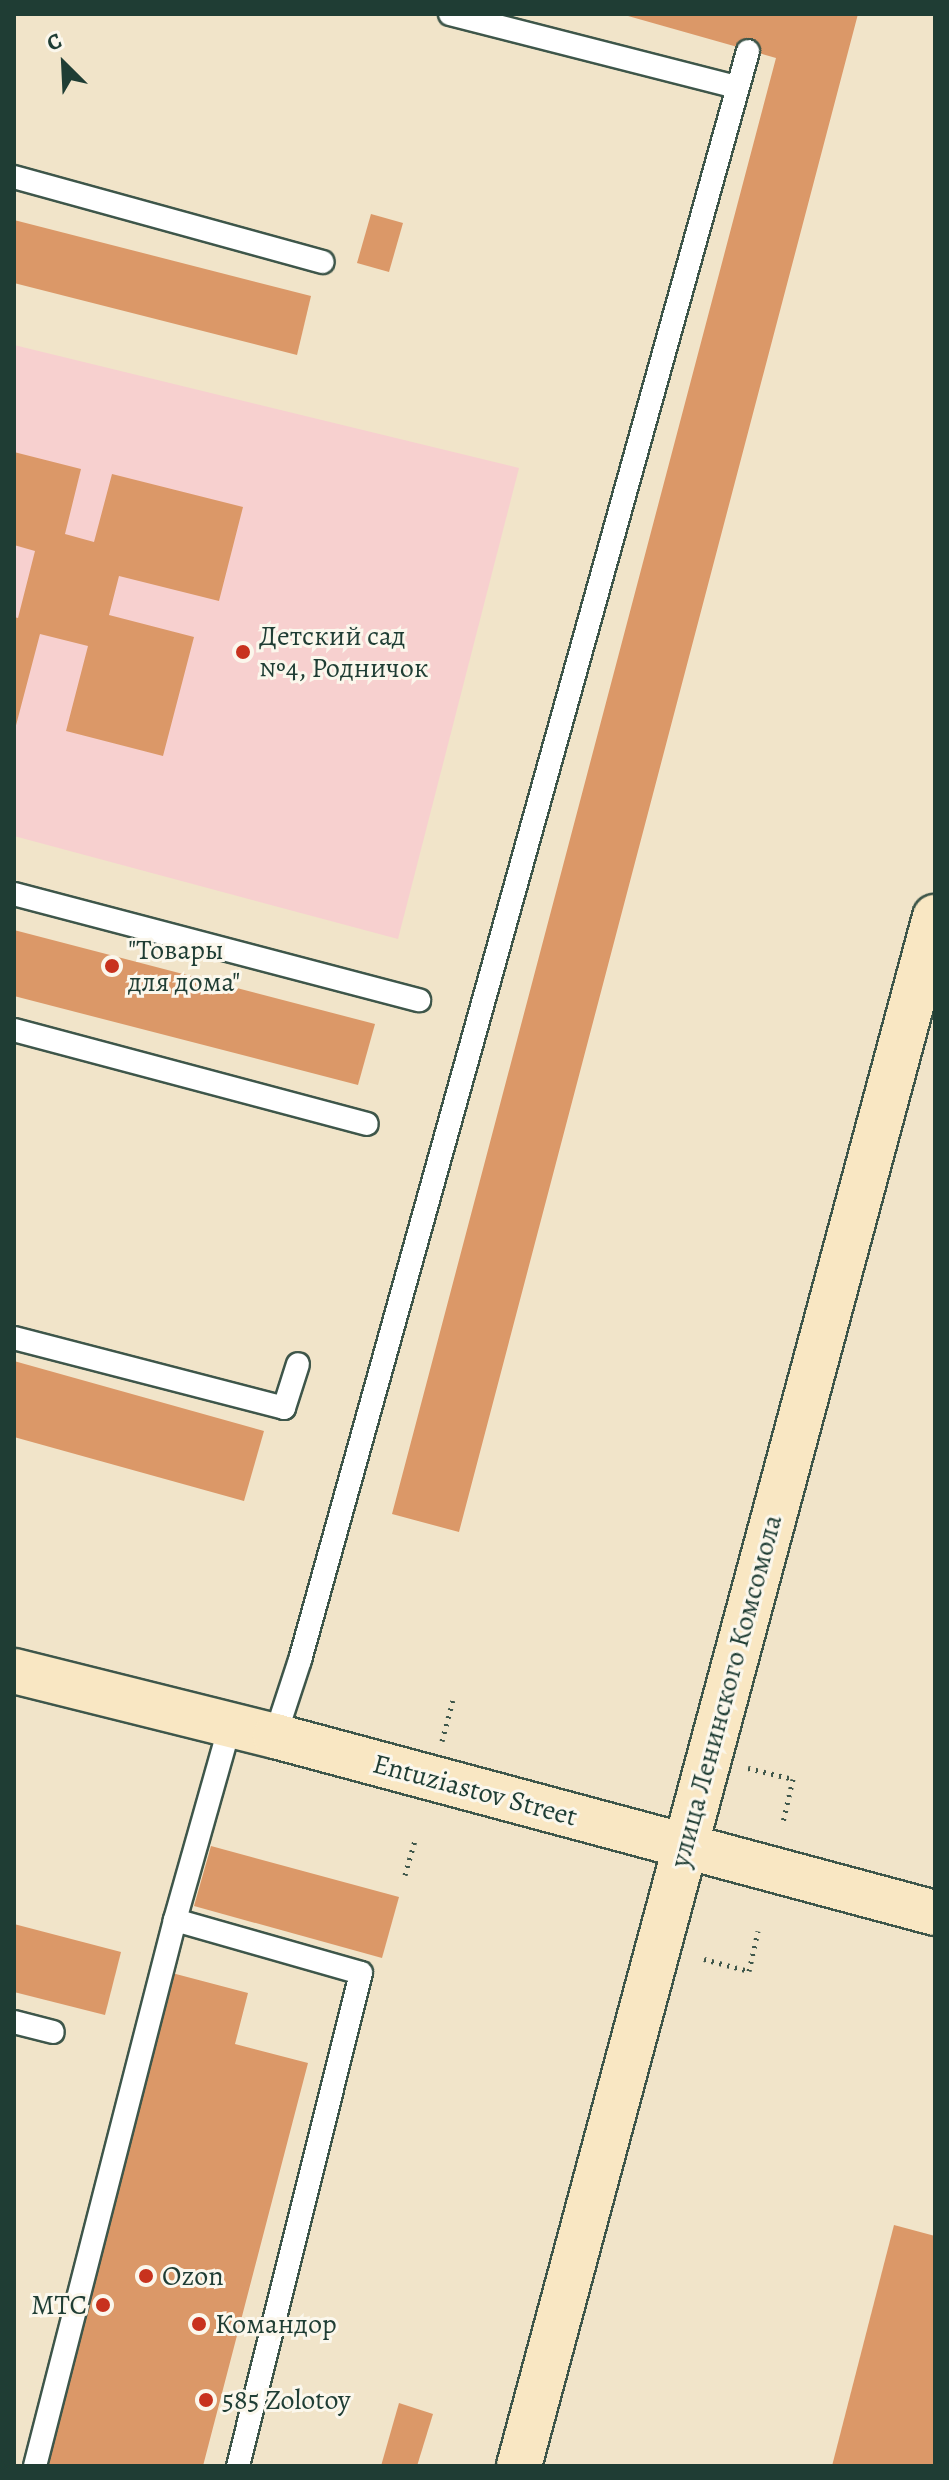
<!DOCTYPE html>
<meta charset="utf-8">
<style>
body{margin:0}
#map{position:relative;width:949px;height:2480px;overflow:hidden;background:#f1e4c9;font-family:Alegreya,serif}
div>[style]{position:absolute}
.built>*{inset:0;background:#f7d0cf}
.building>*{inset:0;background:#db9868}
.path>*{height:5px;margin-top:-2.5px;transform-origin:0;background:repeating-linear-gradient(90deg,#3e564a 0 2px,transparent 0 8px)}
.roads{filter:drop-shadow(2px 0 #3e564a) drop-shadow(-2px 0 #3e564a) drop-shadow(0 2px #3e564a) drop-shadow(0 -2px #3e564a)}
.lane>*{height:22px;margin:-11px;padding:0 11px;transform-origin:11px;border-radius:11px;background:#fff}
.secondary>*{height:44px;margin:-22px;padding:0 22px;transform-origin:22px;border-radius:22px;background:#f9e7c3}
.dots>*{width:22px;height:22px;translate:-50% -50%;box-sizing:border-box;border:4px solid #fbf7ec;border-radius:50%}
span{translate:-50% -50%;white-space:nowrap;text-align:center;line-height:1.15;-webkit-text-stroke:6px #fbf7ec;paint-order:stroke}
.poi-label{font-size:28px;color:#1f3d34}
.left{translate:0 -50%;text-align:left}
.right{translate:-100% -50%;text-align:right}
.street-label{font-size:28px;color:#1f3d34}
.frame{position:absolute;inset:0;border:16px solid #1f3d34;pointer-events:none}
.north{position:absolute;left:24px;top:24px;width:80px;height:80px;-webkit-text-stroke:6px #fbf7ec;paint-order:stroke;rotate:336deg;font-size:22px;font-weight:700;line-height:32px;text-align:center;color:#1f3d34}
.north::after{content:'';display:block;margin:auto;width:28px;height:36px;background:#1f3d34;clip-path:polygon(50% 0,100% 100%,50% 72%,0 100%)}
</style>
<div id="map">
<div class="built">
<i style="clip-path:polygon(14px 345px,519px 468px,398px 939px,14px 836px)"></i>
</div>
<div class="building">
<i style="clip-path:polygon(621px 14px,858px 14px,459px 1532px,392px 1514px,776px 58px)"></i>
<i style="clip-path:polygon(371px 214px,403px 223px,389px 272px,357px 263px)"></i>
<i style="clip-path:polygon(14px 220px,311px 296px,297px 355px,14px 283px)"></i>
<i style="clip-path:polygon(14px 452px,81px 469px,65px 534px,94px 542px,112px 474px,243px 507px,219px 601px,119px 576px,109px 615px,194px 637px,163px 756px,66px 731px,88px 646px,40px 634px,14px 733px,14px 617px,18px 618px,35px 551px,14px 545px)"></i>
<i style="clip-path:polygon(14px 930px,375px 1024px,358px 1085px,14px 996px)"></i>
<i style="clip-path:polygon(14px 1361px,264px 1431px,244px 1501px,14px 1437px)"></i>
<i style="clip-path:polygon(211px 1846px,399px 1897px,382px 1958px,194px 1906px)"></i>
<i style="clip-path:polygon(14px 1924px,121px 1952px,105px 2015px,14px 1992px)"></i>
<i style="clip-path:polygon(172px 1973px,248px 1993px,235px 2044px,308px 2063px,203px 2466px,45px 2466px)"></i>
<i style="clip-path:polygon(894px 2225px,935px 2236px,935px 2466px,832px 2466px)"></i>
<i style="clip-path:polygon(399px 2403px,433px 2414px,417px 2466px,381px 2466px)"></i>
</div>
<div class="path">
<i style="left:442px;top:1741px;width:42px;rotate:-75deg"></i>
<i style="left:748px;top:1768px;width:46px;rotate:13.7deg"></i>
<i style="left:793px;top:1779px;width:44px;rotate:103.1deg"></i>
<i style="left:405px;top:1875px;width:36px;rotate:-74deg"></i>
<i style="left:704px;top:1959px;width:47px;rotate:14.9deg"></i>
<i style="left:749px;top:1971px;width:41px;rotate:-77.3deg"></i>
</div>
<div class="roads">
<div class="lane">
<i style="left:450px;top:14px;width:296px;rotate:14.3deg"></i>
<i style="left:14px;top:177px;width:320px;rotate:15.4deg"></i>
<i style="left:14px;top:894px;width:419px;rotate:14.7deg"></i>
<i style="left:14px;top:1030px;width:365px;rotate:14.9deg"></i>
<i style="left:14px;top:1338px;width:279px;rotate:14.5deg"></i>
<i style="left:284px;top:1408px;width:46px;rotate:-72.3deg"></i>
<i style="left:275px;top:1736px;width:80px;rotate:-71.8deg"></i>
<i style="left:300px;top:1660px;width:1670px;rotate:-74.44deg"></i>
<i style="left:175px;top:1920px;width:193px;rotate:15.9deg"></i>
<i style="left:361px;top:1973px;width:508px;rotate:104.01deg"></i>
<i style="left:14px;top:2022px;width:40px;rotate:14.4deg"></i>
<i style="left:35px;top:2466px;width:564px;rotate:-75.62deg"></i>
<i style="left:175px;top:1920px;width:202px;rotate:-74.2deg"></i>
</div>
<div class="secondary">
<i style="left:14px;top:1671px;width:269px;rotate:14deg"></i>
<i style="left:275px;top:1736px;width:683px;rotate:15.01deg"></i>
<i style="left:519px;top:2466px;width:1604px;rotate:-74.97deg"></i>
</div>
</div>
<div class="dots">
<i style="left:243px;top:652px;background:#c8321e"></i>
<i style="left:112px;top:966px;background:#c8321e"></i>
<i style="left:146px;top:2276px;background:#c8321e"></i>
<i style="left:103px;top:2305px;background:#c8321e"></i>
<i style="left:199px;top:2324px;background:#c8321e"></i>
<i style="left:206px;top:2400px;background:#c8321e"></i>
</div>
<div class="poi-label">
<span class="left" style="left:259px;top:652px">Детский сад<br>№4, Родничок</span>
<span class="left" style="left:128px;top:966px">"Товары<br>для дома"</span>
<span class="left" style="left:162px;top:2276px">Ozon</span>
<span class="right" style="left:87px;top:2305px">МТС</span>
<span class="left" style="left:215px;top:2324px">Командор</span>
<span class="left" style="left:222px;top:2400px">585 Zolotoy</span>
</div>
<div class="street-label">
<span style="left:726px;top:1691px;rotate:-75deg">улица Ленинского Комсомола</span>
<span style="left:475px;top:1790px;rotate:15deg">Entuziastov Street</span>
</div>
<div class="frame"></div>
<div class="north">С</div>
</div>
